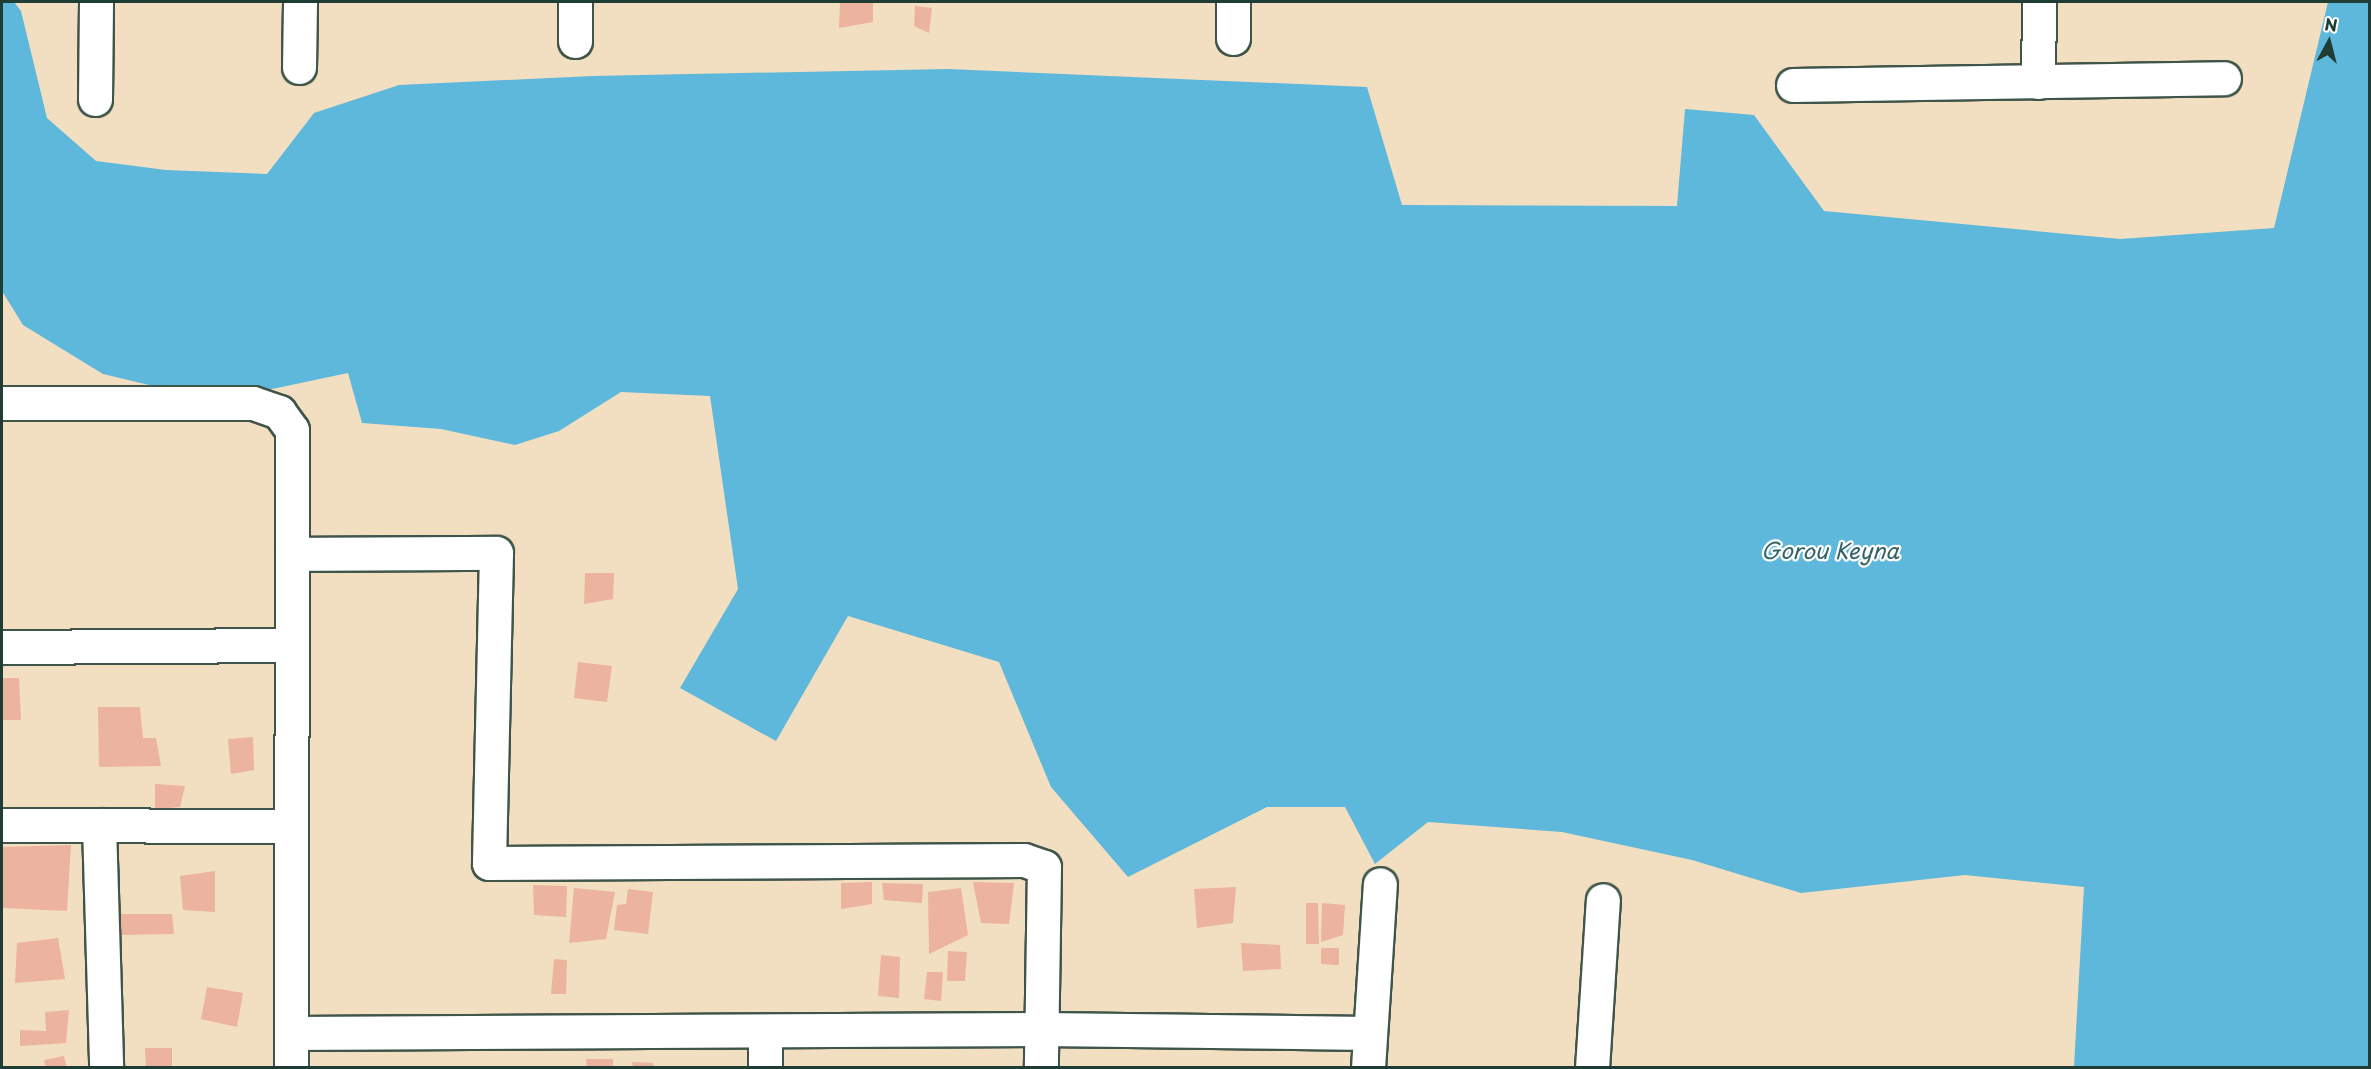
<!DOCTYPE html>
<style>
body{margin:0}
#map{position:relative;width:2371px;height:1069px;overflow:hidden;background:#f2dec0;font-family:"Playpen Sans",sans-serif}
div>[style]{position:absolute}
.water>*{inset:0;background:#5eb8db}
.building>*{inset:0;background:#ecb39f}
.roads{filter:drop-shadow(2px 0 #3f5549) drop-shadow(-2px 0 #3f5549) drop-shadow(0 2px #3f5549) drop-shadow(0 -2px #3f5549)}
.minor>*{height:33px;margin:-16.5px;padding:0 16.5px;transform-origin:16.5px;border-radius:16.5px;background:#fff}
span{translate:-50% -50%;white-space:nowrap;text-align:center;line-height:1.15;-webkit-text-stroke:4.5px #fff;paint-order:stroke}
.water-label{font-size:22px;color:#326266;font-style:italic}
.frame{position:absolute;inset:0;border:3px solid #1f3d34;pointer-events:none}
.north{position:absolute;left:2299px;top:12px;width:60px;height:60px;-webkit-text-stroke:4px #fff;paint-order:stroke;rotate:7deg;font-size:16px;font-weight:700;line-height:24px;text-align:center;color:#1f3d34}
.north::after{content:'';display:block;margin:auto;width:21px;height:27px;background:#1f3d34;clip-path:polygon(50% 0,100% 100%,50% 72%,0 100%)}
</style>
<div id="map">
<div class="water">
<i style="clip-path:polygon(2px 2px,14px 2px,21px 11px,47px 118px,96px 161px,166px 170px,267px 174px,314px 113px,399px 85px,592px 76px,948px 69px,1367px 87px,1402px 205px,1677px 206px,1685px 109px,1754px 115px,1824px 211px,2120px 239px,2274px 228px,2328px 2px,2369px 2px,2369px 1067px,2074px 1067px,2084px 887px,1965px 875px,1801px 893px,1692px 860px,1562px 832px,1428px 822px,1375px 864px,1345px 807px,1267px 807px,1128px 877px,1051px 787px,999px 662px,848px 616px,776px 741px,680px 688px,738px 589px,710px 396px,621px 392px,559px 431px,515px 445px,441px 429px,362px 423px,348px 373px,258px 392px,170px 390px,103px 374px,23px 325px,2px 291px)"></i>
</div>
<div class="building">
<i style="clip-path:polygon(840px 2px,873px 2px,873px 22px,839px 28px)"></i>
<i style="clip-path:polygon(915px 6px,932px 8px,929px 33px,914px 26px)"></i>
<i style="clip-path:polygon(585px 573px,614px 573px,613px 599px,584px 604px)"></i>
<i style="clip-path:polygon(578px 662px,612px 666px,607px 702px,574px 698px)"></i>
<i style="clip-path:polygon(2px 678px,19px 678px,21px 720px,2px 720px)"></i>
<i style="clip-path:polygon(98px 707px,140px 707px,143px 738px,156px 738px,161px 766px,99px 767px)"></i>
<i style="clip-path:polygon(253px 737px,254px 770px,231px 774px,228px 739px)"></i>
<i style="clip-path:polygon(155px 784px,185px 786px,180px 807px,155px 809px)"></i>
<i style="clip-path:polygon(71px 845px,67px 911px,2px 908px,2px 847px)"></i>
<i style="clip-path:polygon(215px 871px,215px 912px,183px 910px,180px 876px)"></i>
<i style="clip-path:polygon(872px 882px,872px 904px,841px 909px,841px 883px)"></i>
<i style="clip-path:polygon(973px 882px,1014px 883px,1009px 924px,981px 923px)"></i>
<i style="clip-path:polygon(882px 883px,923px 884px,922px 903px,884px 900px)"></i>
<i style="clip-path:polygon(533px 885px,567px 886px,566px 917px,534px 915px)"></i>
<i style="clip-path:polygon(1236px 887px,1233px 923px,1197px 928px,1194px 889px)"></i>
<i style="clip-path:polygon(574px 888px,615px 892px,606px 939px,569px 943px)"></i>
<i style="clip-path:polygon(961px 888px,968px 935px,929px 954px,928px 892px)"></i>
<i style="clip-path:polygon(628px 889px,653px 892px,648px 934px,614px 930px,617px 905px,626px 904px)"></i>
<i style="clip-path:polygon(1306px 903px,1318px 903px,1319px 944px,1306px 944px)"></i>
<i style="clip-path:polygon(1322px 903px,1345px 905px,1343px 935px,1321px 942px)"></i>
<i style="clip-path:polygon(118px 914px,172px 914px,174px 934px,119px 935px)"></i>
<i style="clip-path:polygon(58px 938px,65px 979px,15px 983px,17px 943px)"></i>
<i style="clip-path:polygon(1241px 943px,1280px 945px,1281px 969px,1243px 971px)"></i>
<i style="clip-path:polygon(1321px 948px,1339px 948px,1339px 965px,1321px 964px)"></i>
<i style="clip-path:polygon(948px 951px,967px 952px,965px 981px,947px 981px)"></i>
<i style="clip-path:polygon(881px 955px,900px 957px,899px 998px,878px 996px)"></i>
<i style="clip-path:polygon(554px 959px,567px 960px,566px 994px,551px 994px)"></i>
<i style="clip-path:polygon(927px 972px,943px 972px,941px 1001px,924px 999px)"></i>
<i style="clip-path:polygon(207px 987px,243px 993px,237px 1027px,201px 1019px)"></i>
<i style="clip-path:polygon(69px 1010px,66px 1043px,20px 1046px,20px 1030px,46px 1031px,45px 1012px)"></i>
<i style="clip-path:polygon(145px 1048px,172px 1048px,172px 1068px,146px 1068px)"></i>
<i style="clip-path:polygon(64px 1056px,67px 1068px,46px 1068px,44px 1060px)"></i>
<i style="clip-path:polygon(586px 1059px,613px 1059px,613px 1068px,587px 1068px)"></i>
<i style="clip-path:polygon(632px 1062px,653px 1063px,654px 1068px,633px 1068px)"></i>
</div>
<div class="roads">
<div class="minor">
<i style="left:1233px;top:38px;width:36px;rotate:-90deg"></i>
<i style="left:575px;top:41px;width:39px;rotate:-90deg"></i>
<i style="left:299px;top:67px;width:65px;rotate:-89.1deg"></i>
<i style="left:2038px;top:82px;width:80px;rotate:-89.3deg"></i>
<i style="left:1793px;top:85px;width:431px;rotate:-0.9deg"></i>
<i style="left:95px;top:99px;width:97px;rotate:-89.4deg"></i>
<i style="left:2px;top:403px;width:251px"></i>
<i style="left:253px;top:403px;width:28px;rotate:19deg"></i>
<i style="left:279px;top:412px;width:22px;rotate:54deg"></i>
<i style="left:292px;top:430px;width:638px;rotate:90.09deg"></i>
<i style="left:292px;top:554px;width:204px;rotate:-0.3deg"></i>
<i style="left:496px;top:553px;width:310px;rotate:91.3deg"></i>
<i style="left:489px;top:863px;width:535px;rotate:-0.32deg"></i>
<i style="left:1024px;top:860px;width:21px;rotate:19deg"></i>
<i style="left:1044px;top:867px;width:201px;rotate:90.9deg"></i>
<i style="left:2px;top:647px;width:289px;rotate:-0.4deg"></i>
<i style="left:2px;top:825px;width:289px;rotate:0.2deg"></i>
<i style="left:99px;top:825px;width:243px;rotate:88.3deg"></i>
<i style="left:291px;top:1033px;width:751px;rotate:-0.31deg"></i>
<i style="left:1042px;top:1029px;width:328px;rotate:0.7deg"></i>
<i style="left:765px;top:1068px;width:37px;rotate:-90deg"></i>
<i style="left:1368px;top:1068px;width:184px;rotate:-86.3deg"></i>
<i style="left:1592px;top:1068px;width:168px;rotate:-86.3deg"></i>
</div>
</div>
<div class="water-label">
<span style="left:1830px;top:550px">Gorou Keyna</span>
</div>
<div class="frame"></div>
<div class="north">N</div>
</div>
